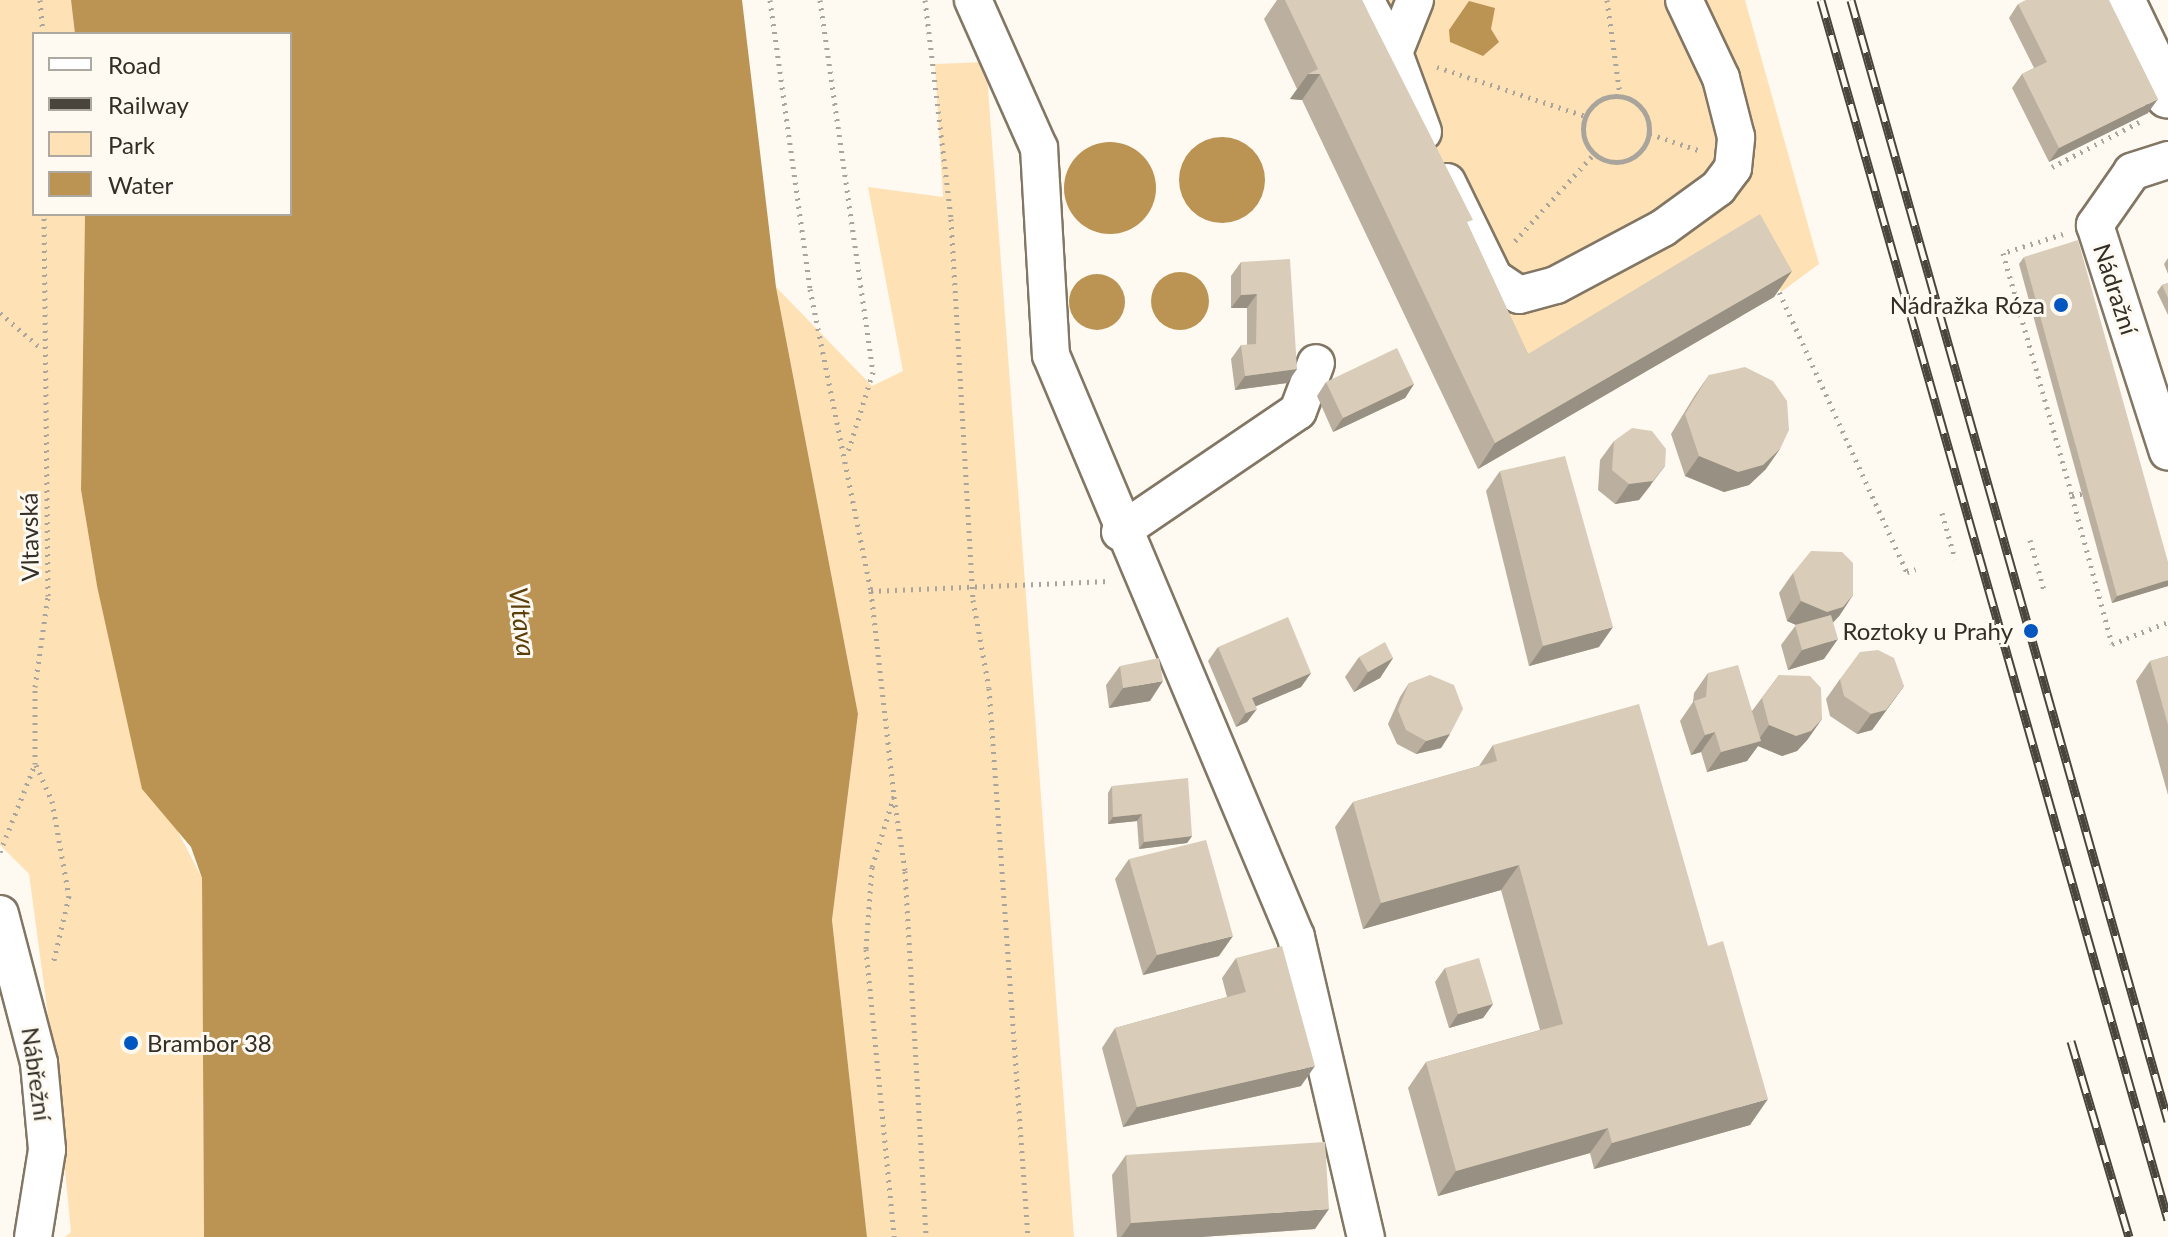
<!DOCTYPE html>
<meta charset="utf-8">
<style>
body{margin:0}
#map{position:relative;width:2168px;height:1237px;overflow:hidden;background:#fef9f1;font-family:Lato,sans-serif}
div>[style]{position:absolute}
.green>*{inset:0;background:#fee2b6}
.water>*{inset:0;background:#bb9453}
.round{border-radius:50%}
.path>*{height:5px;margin-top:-2.5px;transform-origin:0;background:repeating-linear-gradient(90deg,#a9a49c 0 2px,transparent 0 8px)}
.path>.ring{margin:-2.5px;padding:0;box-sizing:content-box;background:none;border:5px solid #a9a49c;border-radius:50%}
.roads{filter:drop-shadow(2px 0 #827664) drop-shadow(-2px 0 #827664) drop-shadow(0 2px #827664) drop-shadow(0 -2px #827664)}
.minor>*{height:36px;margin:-18px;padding:0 18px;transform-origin:18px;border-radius:18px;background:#fff}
.major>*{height:44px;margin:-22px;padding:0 22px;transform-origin:22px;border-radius:22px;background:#fff}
.rail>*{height:9px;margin-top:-4.5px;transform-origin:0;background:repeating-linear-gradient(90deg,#fef9f1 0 18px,#49443c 0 36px);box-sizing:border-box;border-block:2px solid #49443c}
.wall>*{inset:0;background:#bbb09f}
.shaded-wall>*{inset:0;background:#989082}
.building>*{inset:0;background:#d9cdb9}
.dots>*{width:22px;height:22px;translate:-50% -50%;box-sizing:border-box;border:4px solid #fef9f1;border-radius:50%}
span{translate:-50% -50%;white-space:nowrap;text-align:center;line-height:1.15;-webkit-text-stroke:6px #fef9f1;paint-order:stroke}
.street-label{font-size:24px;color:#332e26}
.poi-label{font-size:24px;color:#332e26}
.right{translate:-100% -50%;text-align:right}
.left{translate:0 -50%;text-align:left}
.water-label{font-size:26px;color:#5a3e09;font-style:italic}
.legend{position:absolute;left:32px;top:32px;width:260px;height:184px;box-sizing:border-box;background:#fef9f1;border:2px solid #ada8a0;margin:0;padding:10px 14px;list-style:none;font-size:24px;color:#332e26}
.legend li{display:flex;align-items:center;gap:16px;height:40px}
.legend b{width:40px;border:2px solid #ada8a0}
</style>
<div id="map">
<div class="green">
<i style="clip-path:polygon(0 0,71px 0,75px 34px,34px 34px,34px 214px,85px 214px,81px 490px,97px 586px,175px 826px,202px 878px,204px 1237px,65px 1237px,71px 1232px,55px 1067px,29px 874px,0 845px)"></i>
<i style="clip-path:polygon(1347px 0,1745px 0,1819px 264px,1781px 292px,1754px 229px,1513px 368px)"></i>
<i style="clip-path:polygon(986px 62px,1074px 1237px,867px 1237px,832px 920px,858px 714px,776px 287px,872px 386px,903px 371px,868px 187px,943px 197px,935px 64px)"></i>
</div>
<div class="water">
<i style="clip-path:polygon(71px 0,742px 0,776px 287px,858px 714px,832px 920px,867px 1237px,204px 1237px,202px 878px,191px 847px,142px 789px,97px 586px,81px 490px,85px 214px,290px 214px,290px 34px,75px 34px)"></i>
<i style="clip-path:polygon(1469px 1px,1495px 8px,1491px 29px,1499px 42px,1483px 56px,1450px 42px,1449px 30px)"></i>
<i class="round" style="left:1179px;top:137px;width:86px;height:86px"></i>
<i class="round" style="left:1064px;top:142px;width:92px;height:92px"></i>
<i class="round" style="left:1151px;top:272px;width:58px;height:58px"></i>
<i class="round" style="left:1069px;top:274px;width:56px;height:56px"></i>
</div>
<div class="path">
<i style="left:40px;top:0;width:34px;rotate:85deg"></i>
<i style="left:770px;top:0;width:292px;rotate:82.1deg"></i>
<i style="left:810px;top:289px;width:308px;rotate:78.6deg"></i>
<i style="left:871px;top:591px;width:206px;rotate:83.6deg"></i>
<i style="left:894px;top:796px;width:74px;rotate:107.2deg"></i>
<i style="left:872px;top:867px;width:82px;rotate:94.2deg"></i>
<i style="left:866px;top:949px;width:289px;rotate:84.4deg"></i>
<i style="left:820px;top:0;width:376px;rotate:81.9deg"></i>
<i style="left:873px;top:372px;width:84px;rotate:107.4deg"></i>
<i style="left:925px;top:0;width:221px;rotate:83.2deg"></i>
<i style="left:951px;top:219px;width:382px;rotate:86.7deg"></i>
<i style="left:973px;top:600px;width:89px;rotate:79.7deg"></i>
<i style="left:989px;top:688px;width:550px;rotate:85.94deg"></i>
<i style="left:1607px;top:0;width:96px;rotate:82.2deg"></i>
<i style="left:1437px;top:67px;width:156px;rotate:18.3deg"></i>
<i class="ring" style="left:1583px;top:96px;width:61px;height:61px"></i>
<i style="left:1650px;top:134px;width:51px;rotate:18.4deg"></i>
<i style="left:2052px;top:167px;width:98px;rotate:-27.3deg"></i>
<i style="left:2063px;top:234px;width:63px;rotate:162.4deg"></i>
<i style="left:2003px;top:253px;width:253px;rotate:74.1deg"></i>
<i style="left:2072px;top:496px;width:17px;rotate:-13deg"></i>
<i style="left:1515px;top:241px;width:118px;rotate:-47.8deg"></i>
<i style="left:1776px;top:285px;width:315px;rotate:65.5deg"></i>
<i style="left:1907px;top:572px;width:9px;rotate:-18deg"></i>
<i style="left:0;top:313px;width:55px;rotate:40.6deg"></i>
<i style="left:2072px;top:496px;width:153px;rotate:74.9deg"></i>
<i style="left:2112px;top:644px;width:60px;rotate:-21.4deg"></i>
<i style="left:1942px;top:513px;width:48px;rotate:74.2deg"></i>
<i style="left:2030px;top:540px;width:52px;rotate:74.4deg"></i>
<i style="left:871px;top:591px;width:238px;rotate:-2.4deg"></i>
<i style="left:36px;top:765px;width:39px;rotate:66deg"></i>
<i style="left:52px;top:801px;width:97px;rotate:79.9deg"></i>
<i style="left:69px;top:896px;width:70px;rotate:103.2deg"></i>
<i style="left:894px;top:797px;width:75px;rotate:81.5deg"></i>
<i style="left:905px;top:871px;width:367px;rotate:86.7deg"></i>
<i style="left:0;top:852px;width:95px;rotate:-68.3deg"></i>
<i style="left:35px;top:764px;width:77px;rotate:-90deg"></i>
<i style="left:35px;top:687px;width:92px;rotate:-81.9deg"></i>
<i style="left:48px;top:596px;width:382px;rotate:-90.6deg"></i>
</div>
<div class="roads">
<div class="minor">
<i style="left:973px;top:0;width:162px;rotate:66deg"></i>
<i style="left:1039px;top:148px;width:207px;rotate:86.7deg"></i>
<i style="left:1051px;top:355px;width:631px;rotate:67.17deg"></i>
<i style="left:1296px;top:937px;width:308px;rotate:76.9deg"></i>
<i style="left:1365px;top:0;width:60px;rotate:61.3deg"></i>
<i style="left:1415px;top:0;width:57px;rotate:111.6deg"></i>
<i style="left:1394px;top:53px;width:84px;rotate:69.8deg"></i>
<i style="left:2168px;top:160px;width:38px;rotate:162deg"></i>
<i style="left:2132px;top:172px;width:65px;rotate:124.9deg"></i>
<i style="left:2095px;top:225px;width:238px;rotate:72.2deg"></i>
<i style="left:1447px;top:182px;width:107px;rotate:63.9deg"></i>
<i style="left:1494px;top:278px;width:30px;rotate:34deg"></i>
<i style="left:1519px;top:295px;width:38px;rotate:-15deg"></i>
<i style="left:1556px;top:285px;width:121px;rotate:-28deg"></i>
<i style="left:1663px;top:228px;width:68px;rotate:-36deg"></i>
<i style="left:1718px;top:188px;width:25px;rotate:-53deg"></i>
<i style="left:1733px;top:168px;width:31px;rotate:-84deg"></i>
<i style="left:1736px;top:137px;width:61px;rotate:-104.3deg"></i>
<i style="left:1721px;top:78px;width:86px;rotate:-115.4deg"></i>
<i style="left:1120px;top:532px;width:215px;rotate:-34.2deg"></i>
<i style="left:1298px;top:411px;width:51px;rotate:-69.4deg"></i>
<i style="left:0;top:914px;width:154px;rotate:75.3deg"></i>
<i style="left:39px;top:1063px;width:87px;rotate:84.7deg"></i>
<i style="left:47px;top:1150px;width:88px;rotate:99.1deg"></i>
</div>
<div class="major">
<i style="left:2122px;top:0;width:106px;rotate:64.4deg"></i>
</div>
</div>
<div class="rail">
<i style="left:1821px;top:0;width:1268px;rotate:74.12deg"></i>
<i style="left:1851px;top:0;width:1165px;rotate:74.21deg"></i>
<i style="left:2071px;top:1041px;width:204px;rotate:73.5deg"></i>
</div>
<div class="wall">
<i style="clip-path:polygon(1277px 0,1362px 0,1528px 354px,1792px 271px,1774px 297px,1478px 469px,1302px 100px,1290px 99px,1297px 89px,1264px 19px)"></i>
<i style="clip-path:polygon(2018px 4px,2148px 113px,2049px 162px,2012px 88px,2022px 74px,2034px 68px,2009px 18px)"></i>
<i style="clip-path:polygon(2024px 257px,2168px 586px,2112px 603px,2019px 264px)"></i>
<i style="clip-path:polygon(2168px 258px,2168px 274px,2164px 264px)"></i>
<i style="clip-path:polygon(1241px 262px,1297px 369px,1287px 383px,1235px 390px,1231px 359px,1241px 345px,1247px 345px,1247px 308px,1231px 308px,1231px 276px)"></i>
<i style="clip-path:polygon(2168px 283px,2168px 315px,2157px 292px,2162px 285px)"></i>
<i style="clip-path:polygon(1709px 375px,1766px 469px,1749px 485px,1724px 492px,1685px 476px,1671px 434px,1695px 395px)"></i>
<i style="clip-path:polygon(1326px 382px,1414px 384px,1405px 398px,1333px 432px,1317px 396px)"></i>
<i style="clip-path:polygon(1614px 441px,1651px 485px,1639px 500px,1615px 504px,1598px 490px,1600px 460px)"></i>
<i style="clip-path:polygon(1500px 471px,1599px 647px,1529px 666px,1486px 491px)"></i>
<i style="clip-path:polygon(1793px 573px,1840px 615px,1833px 622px,1824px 659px,1788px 670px,1781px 645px,1796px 625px,1787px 621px,1779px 593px)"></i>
<i style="clip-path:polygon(1218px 647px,1311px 673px,1301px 687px,1255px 706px,1247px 722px,1236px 727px,1208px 661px)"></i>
<i style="clip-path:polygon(2168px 656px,2168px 795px,2136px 681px,2150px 661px)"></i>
<i style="clip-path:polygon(1359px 657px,1393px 658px,1380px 678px,1354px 692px,1345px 677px)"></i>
<i style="clip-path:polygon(1120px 666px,1150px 701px,1109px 708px,1106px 685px)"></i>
<i style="clip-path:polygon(1708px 673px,1752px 711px,1779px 675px,1808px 739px,1797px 751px,1782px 756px,1758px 746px,1747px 761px,1707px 772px,1701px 752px,1691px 755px,1680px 721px,1693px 702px,1694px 693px)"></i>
<i style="clip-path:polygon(1840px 679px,1904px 686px,1872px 730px,1857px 734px,1830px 716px,1826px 699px)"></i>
<i style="clip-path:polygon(1409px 683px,1450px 734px,1441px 748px,1416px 754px,1397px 744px,1388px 724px,1400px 697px)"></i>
<i style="clip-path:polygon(1493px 745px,1750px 1125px,1594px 1169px,1590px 1153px,1438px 1196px,1408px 1088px,1426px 1062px,1540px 1030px,1501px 890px,1363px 929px,1335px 827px,1353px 802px,1479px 766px)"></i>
<i style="clip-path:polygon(1112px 786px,1192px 836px,1187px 843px,1139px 849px,1137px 821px,1108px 824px,1108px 793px)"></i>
<i style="clip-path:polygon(1129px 859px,1219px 956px,1143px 975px,1115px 879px)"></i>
<i style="clip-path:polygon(1236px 958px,1301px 1086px,1123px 1127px,1102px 1048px,1115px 1028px,1227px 997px,1222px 978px)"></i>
<i style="clip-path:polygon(1445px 968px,1493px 1004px,1483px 1018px,1449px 1028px,1435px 982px)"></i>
<i style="clip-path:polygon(1126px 1155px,1315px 1229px,1201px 1237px,1117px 1237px,1112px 1175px)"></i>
</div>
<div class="shaded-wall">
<i style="clip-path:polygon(1308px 74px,1320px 74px,1302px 100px,1290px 99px)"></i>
<i style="clip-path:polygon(2158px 99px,2148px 113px,2049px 162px,2059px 148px)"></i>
<i style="clip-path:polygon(1792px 271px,1774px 297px,1478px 469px,1495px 443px)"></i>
<i style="clip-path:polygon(1257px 294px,1247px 308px,1231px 308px,1241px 295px)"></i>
<i style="clip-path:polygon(1297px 369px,1287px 383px,1235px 390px,1245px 376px)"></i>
<i style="clip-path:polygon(1414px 384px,1405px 398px,1333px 432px,1343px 418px)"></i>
<i style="clip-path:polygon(1780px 449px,1766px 469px,1749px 485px,1724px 492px,1685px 476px,1699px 456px)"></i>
<i style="clip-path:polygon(1665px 466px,1639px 500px,1615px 504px,1629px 484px)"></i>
<i style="clip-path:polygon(2168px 580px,2168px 586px,2112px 603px,2117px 596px)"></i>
<i style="clip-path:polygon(1853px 595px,1840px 615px,1829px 627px,1813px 632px,1787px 621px,1801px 601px)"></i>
<i style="clip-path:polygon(1613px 627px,1599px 647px,1529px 666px,1543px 646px)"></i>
<i style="clip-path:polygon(1838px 639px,1824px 659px,1788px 670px,1802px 650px)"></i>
<i style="clip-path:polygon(1393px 658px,1380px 678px,1354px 692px,1368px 672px)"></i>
<i style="clip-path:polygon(1311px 673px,1301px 687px,1245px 711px,1252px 698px)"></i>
<i style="clip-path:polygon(1163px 681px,1150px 701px,1109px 708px,1123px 688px)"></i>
<i style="clip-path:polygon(1904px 686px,1872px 730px,1857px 734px,1871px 714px)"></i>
<i style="clip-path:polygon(1257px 709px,1247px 722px,1236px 727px,1246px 713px)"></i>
<i style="clip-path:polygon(1822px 719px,1808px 739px,1797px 751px,1782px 756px,1758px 746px,1747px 761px,1707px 772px,1721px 752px,1757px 742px,1769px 725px)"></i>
<i style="clip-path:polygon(1715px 732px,1701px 752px,1691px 755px,1705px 735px)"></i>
<i style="clip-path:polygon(1450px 734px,1441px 748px,1416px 754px,1426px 741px)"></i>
<i style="clip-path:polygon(1142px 814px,1137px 821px,1108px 824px,1113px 817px)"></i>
<i style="clip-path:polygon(1192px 836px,1187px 843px,1139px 849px,1144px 842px)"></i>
<i style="clip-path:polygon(1519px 865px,1501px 890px,1363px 929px,1381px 903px)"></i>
<i style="clip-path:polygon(1233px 936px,1219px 956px,1143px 975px,1157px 955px)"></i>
<i style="clip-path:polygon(1493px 1004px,1483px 1018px,1449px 1028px,1458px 1014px)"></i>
<i style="clip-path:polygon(1315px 1066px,1301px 1086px,1123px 1127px,1137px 1107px)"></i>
<i style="clip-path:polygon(1768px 1099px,1750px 1125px,1594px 1169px,1612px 1143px)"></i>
<i style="clip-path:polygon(1608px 1128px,1590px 1153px,1438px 1196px,1456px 1171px)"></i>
<i style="clip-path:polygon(1329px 1209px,1315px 1229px,1201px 1237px,1121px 1237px,1131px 1223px)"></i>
</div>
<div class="building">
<i style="clip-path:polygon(1285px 0,1362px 0,1473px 220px,1467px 222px,1528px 354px,1760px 214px,1792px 271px,1495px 443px,1320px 74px,1308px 74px,1318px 69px)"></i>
<i style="clip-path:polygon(2026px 0,2109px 0,2158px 99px,2059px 148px,2022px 74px,2047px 62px,2018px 4px)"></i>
<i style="clip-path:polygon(2078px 240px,2168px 562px,2168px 580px,2117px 596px,2024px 257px)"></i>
<i style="clip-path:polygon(1290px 259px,1297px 369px,1245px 376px,1241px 345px,1256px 344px,1257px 294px,1241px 295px,1241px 262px)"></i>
<i style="clip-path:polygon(2168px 283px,2168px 298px,2162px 285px)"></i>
<i style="clip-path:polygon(1397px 348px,1414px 384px,1343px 418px,1326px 382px)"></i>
<i style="clip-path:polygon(1745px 367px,1773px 381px,1787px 401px,1789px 430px,1780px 449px,1763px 465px,1738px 472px,1699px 456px,1685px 414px,1709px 375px)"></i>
<i style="clip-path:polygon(1632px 428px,1652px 431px,1666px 449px,1665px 466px,1653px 481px,1629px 484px,1612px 470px,1614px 441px)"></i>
<i style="clip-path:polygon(1565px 456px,1613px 627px,1543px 646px,1500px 471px)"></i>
<i style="clip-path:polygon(1811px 551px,1842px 552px,1853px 563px,1853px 595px,1843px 607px,1827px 612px,1801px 601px,1793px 573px)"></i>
<i style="clip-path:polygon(1831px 615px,1838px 639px,1802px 650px,1795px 625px)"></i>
<i style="clip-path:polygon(1288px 617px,1311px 673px,1252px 698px,1257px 709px,1246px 713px,1218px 647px)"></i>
<i style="clip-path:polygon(1385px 642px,1393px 658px,1368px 672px,1359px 657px)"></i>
<i style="clip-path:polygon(1878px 650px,1894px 658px,1904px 686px,1886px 710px,1871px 714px,1844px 696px,1840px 679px,1860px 652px)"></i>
<i style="clip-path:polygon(2168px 656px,2168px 725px,2150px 661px)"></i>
<i style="clip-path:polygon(1159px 658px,1163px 681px,1123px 688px,1120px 666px)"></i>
<i style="clip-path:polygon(1738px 665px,1761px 741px,1721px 752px,1715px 732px,1705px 735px,1694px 701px,1706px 697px,1708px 673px)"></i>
<i style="clip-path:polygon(1430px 675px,1454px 685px,1463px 709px,1450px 734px,1426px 741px,1406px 730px,1398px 710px,1409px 683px)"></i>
<i style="clip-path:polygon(1779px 675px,1810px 676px,1821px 688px,1822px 719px,1811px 731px,1796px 736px,1769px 725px,1762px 698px)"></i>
<i style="clip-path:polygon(1639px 704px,1708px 946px,1723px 941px,1768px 1099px,1612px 1143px,1608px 1128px,1456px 1171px,1426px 1062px,1563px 1024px,1519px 865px,1381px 903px,1353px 802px,1497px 761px,1493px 745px)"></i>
<i style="clip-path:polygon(1188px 778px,1192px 836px,1144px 842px,1142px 814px,1113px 817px,1112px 786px)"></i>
<i style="clip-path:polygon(1206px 840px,1233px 936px,1157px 955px,1129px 859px)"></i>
<i style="clip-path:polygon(1282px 946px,1315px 1066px,1137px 1107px,1115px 1028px,1246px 992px,1236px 958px)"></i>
<i style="clip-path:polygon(1479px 958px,1493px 1004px,1458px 1014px,1445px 968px)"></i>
<i style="clip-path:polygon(1325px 1142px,1329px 1209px,1131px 1223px,1126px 1155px)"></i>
</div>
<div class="dots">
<i style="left:2061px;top:305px;background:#0156bf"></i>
<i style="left:2031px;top:631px;background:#0156bf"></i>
<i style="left:131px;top:1043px;background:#0156bf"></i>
</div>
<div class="street-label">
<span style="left:2116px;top:289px;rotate:72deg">Nádražní</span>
<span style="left:29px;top:537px;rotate:-91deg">Vltavská</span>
<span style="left:37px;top:1074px;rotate:82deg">Nábřežní</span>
</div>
<div class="poi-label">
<span class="right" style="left:2045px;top:305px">Nádražka Róza</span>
<span class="right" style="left:2013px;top:631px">Roztoky u Prahy</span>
<span class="left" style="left:147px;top:1043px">Brambor 38</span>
</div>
<div class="water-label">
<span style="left:522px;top:622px;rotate:83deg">Vltava</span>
</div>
<ul class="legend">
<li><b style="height:10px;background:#fff"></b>Road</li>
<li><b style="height:10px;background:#49443c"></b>Railway</li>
<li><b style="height:22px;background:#fee2b6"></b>Park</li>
<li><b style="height:22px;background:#bb9453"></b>Water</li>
</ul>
</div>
